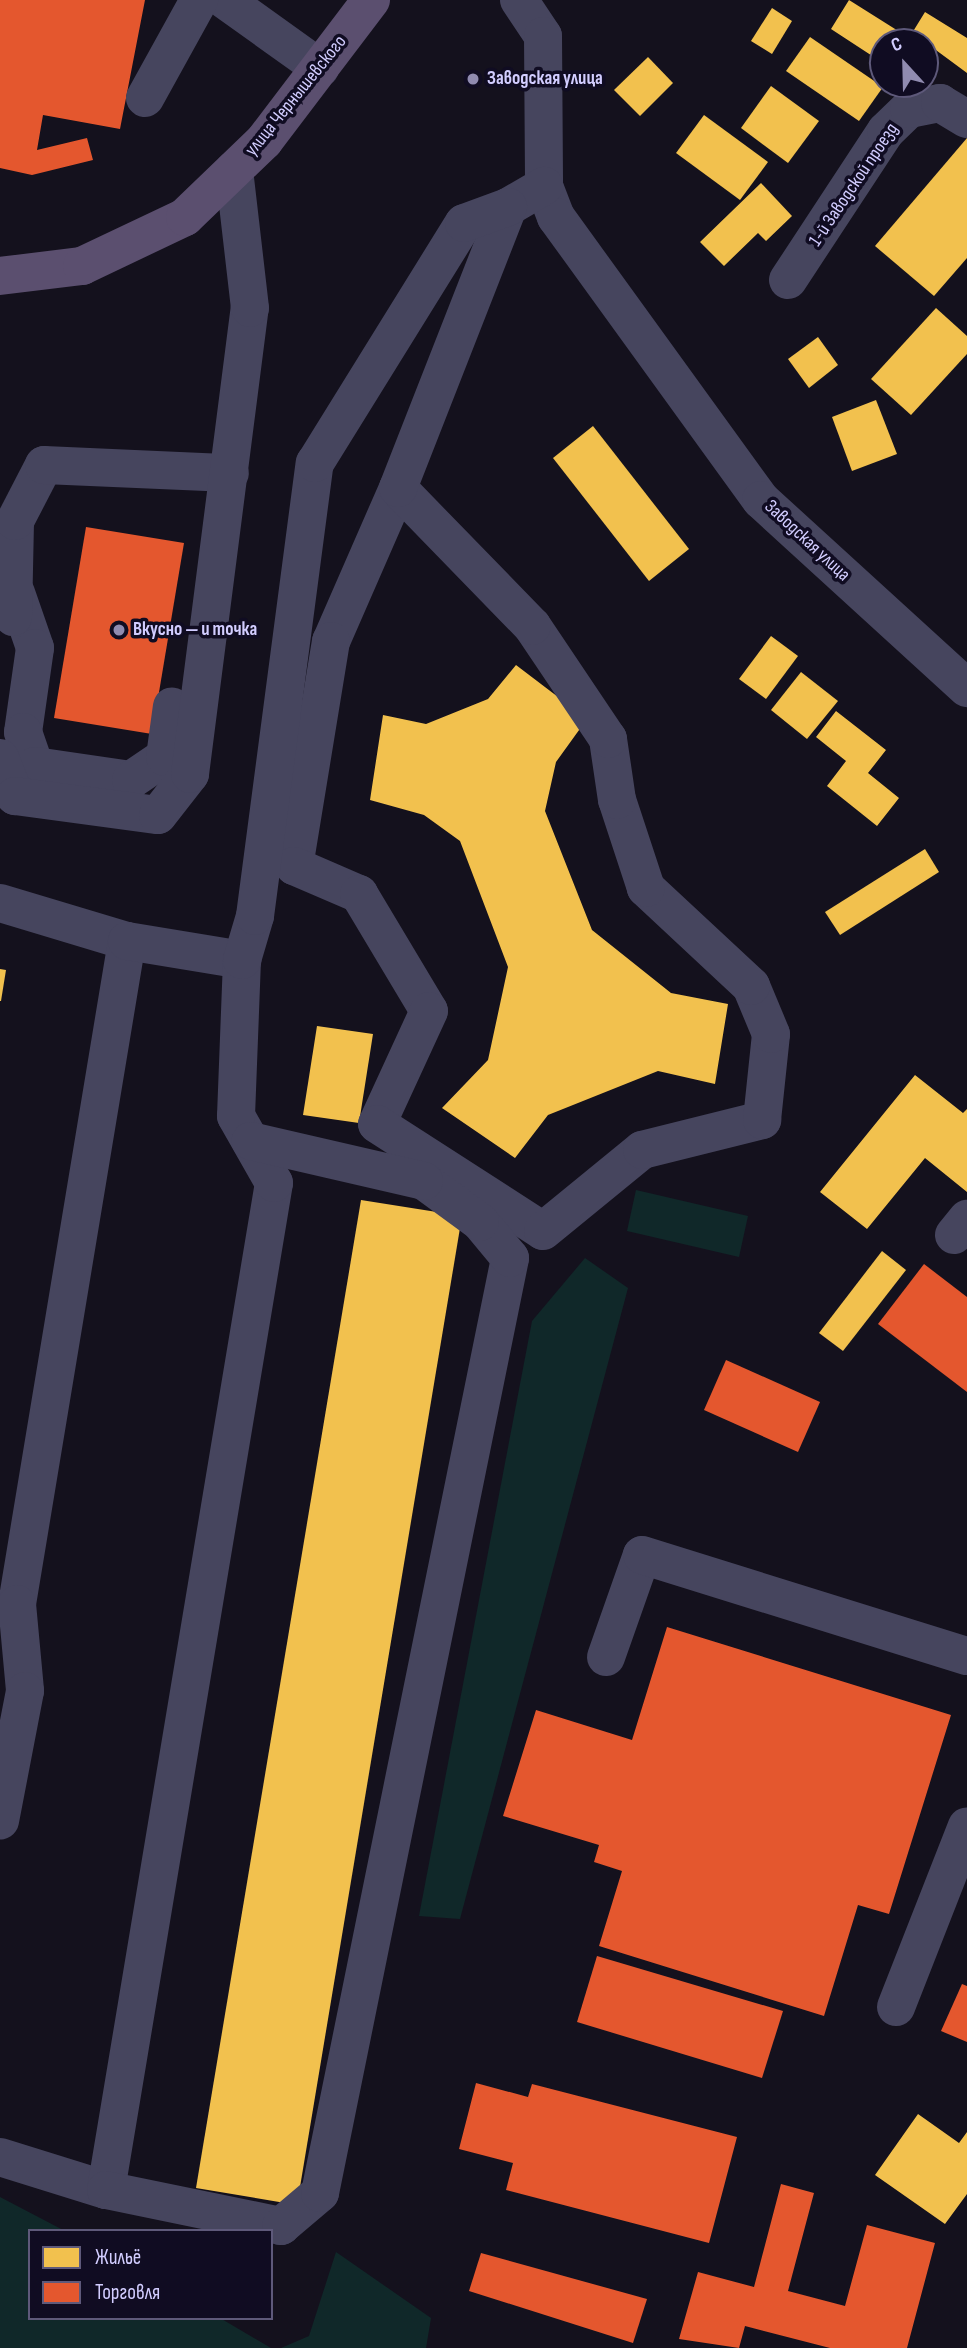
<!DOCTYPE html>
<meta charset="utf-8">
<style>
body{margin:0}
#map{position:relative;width:967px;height:2348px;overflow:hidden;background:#14111d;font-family:"Sofia Sans Condensed",sans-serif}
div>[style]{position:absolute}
.green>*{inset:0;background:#102829}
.homes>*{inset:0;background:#f2c14e}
.shops>*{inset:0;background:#e4572e}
.minor>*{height:38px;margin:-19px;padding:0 19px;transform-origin:19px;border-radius:19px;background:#46455e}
.major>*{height:38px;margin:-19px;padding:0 19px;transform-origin:19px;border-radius:19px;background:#5b4f6f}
.dots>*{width:19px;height:19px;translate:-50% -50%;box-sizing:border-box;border:4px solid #100c22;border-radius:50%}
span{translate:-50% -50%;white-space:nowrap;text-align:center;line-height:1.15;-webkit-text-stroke:7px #100c22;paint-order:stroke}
.poi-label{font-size:19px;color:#d2cdff;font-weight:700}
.left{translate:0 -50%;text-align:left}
.street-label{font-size:19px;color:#d2cdff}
.legend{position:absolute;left:28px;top:2229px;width:245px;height:91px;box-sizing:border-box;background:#100c22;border:2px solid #5e597a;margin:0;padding:9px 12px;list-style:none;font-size:21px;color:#d2cdff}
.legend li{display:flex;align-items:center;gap:14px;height:35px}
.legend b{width:35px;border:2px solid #5e597a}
.north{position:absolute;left:869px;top:28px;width:70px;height:70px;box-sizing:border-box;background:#100c22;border:2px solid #5e597a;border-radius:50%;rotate:338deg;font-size:19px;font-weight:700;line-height:28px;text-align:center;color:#d2cdff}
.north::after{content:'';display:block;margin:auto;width:24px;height:32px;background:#908bb0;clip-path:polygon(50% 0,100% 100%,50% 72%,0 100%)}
</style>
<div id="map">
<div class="green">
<i style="clip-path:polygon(636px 1190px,748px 1216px,739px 1257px,627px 1231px)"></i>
<i style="clip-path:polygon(585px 1258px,628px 1288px,460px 1919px,419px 1916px,532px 1321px)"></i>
<i style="clip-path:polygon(0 2197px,65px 2231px,30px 2231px,30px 2318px,220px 2318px,271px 2348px,0 2348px)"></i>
<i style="clip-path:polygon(336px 2252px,431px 2318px,426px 2348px,281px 2348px,309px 2336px)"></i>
</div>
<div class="homes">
<i style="clip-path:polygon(849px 0,903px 34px,898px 42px,883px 42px,883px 63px,831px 29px)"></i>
<i style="clip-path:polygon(772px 8px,792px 21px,772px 54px,751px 41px)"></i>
<i style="clip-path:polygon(925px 12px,967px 38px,967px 73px,925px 42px,909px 38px)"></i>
<i style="clip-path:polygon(810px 37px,883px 87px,859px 121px,786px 71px)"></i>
<i style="clip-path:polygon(648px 57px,673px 83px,640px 116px,614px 90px)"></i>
<i style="clip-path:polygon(771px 86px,819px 121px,788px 163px,741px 128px)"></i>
<i style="clip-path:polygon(704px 115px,768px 162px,740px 200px,676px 153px)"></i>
<i style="clip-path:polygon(967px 138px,967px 258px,934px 296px,875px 246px)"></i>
<i style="clip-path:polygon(761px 183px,792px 216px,766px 241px,758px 233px,724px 266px,700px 242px)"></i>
<i style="clip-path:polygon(936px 308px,967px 336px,967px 354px,911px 415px,871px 379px)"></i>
<i style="clip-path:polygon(818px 337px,838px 365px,809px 388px,788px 359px)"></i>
<i style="clip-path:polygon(876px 400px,897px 454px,852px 471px,832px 417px)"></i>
<i style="clip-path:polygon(593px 426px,689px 549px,649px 581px,553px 458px)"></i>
<i style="clip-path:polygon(771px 636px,798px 656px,766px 699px,739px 679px)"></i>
<i style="clip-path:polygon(516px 665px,587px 719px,556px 762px,545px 811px,592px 930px,671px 993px,728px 1004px,715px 1084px,658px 1071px,548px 1115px,515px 1158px,442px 1108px,488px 1060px,508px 967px,460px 841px,424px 815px,370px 800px,383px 715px,426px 724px,488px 699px)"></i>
<i style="clip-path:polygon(801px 672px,838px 701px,807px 739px,771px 710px)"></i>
<i style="clip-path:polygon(836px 711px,886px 750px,868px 773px,899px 798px,877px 826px,827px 786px,846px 761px,816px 737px)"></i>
<i style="clip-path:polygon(925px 849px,939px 872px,840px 935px,825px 912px)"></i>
<i style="clip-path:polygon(0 969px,6px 970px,1px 1001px,0 1001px)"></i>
<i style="clip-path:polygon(317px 1026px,373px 1034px,359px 1123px,303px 1115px)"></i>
<i style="clip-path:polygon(915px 1075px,963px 1113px,967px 1109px,967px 1192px,925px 1158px,867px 1229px,820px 1192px)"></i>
<i style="clip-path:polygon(361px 1200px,462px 1216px,297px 2205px,196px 2188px)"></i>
<i style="clip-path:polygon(882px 1251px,906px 1270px,843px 1351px,819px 1333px)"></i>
<i style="clip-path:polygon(918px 2114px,959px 2143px,967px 2132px,967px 2194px,945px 2224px,875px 2175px)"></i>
</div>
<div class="shops">
<i style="clip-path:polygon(0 0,145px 0,120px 129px,43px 115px,37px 150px,87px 138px,93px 160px,32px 175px,0 168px)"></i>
<i style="clip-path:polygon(86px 527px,184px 543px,152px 734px,54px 718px)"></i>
<i style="clip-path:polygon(924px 1264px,967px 1297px,967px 1392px,878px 1324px)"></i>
<i style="clip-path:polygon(726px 1360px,820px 1402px,798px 1452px,704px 1410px)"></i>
<i style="clip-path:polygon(667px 1627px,951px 1715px,889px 1914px,858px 1905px,824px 2016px,599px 1946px,622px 1871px,594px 1862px,599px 1845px,503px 1816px,536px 1710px,632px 1740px)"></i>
<i style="clip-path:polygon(597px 1956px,783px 2011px,762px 2078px,577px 2022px)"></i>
<i style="clip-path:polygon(962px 1984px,967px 1986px,967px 2042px,941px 2031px)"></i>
<i style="clip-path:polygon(476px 2083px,528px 2097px,532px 2084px,737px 2137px,709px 2243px,506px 2190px,513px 2163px,459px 2149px)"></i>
<i style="clip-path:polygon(781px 2184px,814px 2193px,788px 2291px,845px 2306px,867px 2225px,935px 2243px,907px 2348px,830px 2348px,745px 2326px,739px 2348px,679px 2339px,698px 2272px,754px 2287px)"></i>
<i style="clip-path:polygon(481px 2253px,647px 2299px,633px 2343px,469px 2291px)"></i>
</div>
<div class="minor">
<i style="left:225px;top:0;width:117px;rotate:35.6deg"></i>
<i style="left:519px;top:0;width:43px;rotate:56.3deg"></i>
<i style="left:543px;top:36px;width:150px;rotate:89.6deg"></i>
<i style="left:544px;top:186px;width:33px;rotate:69deg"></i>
<i style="left:556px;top:217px;width:349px;rotate:54.1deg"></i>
<i style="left:761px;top:500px;width:279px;rotate:42.4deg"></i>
<i style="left:145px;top:98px;width:112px;rotate:-61.1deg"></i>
<i style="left:788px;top:280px;width:178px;rotate:-56.7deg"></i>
<i style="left:886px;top:131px;width:32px;rotate:-44deg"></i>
<i style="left:909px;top:109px;width:32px;rotate:-11deg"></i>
<i style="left:940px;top:103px;width:31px;rotate:31deg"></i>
<i style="left:398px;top:488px;width:167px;rotate:113.6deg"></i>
<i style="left:331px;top:641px;width:228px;rotate:99.3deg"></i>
<i style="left:294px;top:866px;width:71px;rotate:23.3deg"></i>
<i style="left:359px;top:894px;width:136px;rotate:59.1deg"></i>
<i style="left:429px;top:1011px;width:124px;rotate:114.7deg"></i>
<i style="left:377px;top:1124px;width:197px;rotate:32.8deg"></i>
<i style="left:543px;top:1231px;width:128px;rotate:-39.3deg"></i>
<i style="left:642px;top:1150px;width:124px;rotate:-14deg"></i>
<i style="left:762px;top:1120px;width:86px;rotate:-84deg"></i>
<i style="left:771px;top:1034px;width:52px;rotate:-112.6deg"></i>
<i style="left:751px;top:986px;width:144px;rotate:-137deg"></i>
<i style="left:646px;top:888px;width:93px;rotate:-108.2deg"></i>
<i style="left:617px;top:800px;width:62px;rotate:-98.4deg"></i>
<i style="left:608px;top:739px;width:136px;rotate:-123.9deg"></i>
<i style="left:532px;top:626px;width:192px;rotate:-134.2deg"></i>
<i style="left:398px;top:488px;width:302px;rotate:-68.6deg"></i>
<i style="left:508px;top:207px;width:42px;rotate:-30.3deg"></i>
<i style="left:16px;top:593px;width:58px;rotate:70.9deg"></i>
<i style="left:35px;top:648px;width:85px;rotate:98.1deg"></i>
<i style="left:23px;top:732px;width:36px;rotate:71deg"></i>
<i style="left:35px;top:766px;width:97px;rotate:8.3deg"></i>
<i style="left:131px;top:780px;width:41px;rotate:-34.1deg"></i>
<i style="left:165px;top:757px;width:51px;rotate:-82.2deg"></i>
<i style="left:13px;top:617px;width:96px;rotate:-88.8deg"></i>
<i style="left:15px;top:521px;width:63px;rotate:-62.6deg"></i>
<i style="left:44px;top:465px;width:186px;rotate:2.5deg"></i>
<i style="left:0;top:758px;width:41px;rotate:68.5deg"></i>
<i style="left:15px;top:796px;width:144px;rotate:7.6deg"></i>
<i style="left:158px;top:815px;width:52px;rotate:-52deg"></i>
<i style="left:190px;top:774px;width:470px;rotate:-82.7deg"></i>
<i style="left:250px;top:308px;width:139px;rotate:-96.6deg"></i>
<i style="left:0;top:903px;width:133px;rotate:16.7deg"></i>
<i style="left:127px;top:941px;width:672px;rotate:99.42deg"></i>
<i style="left:17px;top:1604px;width:87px;rotate:84.7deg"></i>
<i style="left:25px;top:1691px;width:132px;rotate:100.9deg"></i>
<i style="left:127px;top:941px;width:117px;rotate:9.4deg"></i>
<i style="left:954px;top:1235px;width:21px;rotate:-51deg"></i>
<i style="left:606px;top:1657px;width:108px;rotate:-70.6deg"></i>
<i style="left:642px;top:1555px;width:340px;rotate:17.3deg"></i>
<i style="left:896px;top:2007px;width:194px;rotate:-68.6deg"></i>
<i style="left:0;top:2157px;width:111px;rotate:17.3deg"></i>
<i style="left:106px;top:2190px;width:1021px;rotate:-80.53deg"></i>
<i style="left:274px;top:1183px;width:77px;rotate:-119.6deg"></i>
<i style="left:236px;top:1116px;width:156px;rotate:-87.8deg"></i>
<i style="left:242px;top:960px;width:46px;rotate:-73.5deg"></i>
<i style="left:255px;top:916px;width:457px;rotate:-82.5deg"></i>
<i style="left:315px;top:463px;width:282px;rotate:-58.2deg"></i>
<i style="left:464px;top:223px;width:47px;rotate:-20deg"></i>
<i style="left:106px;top:2190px;width:179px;rotate:11.6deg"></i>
<i style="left:281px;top:2226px;width:51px;rotate:-40.2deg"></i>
<i style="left:320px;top:2193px;width:954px;rotate:-78.51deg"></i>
<i style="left:510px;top:1258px;width:47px;rotate:-129.8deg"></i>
<i style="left:480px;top:1222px;width:69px;rotate:-143.8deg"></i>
<i style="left:424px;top:1181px;width:178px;rotate:-167deg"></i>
</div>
<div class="major">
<i style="left:0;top:276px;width:83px;rotate:-7deg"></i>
<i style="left:82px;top:266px;width:114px;rotate:-25.4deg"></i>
<i style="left:185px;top:217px;width:110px;rotate:-43.9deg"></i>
<i style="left:264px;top:141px;width:177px;rotate:-52.8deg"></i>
</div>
<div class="dots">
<i style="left:473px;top:79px;background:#908bb0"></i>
<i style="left:119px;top:630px;background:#908bb0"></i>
</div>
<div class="poi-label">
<span class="left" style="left:487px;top:79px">Заводская улица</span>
<span class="left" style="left:133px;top:630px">Вкусно — и точка</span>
</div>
<div class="street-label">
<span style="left:296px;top:96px;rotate:-51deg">улица Чернышевского</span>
<span style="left:854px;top:185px;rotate:-56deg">1-й Заводской проезд</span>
<span style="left:807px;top:541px;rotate:43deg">Заводская улица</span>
</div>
<ul class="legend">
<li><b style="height:19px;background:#f2c14e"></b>Жильё</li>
<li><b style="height:19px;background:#e4572e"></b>Торговля</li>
</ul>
<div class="north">С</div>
</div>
